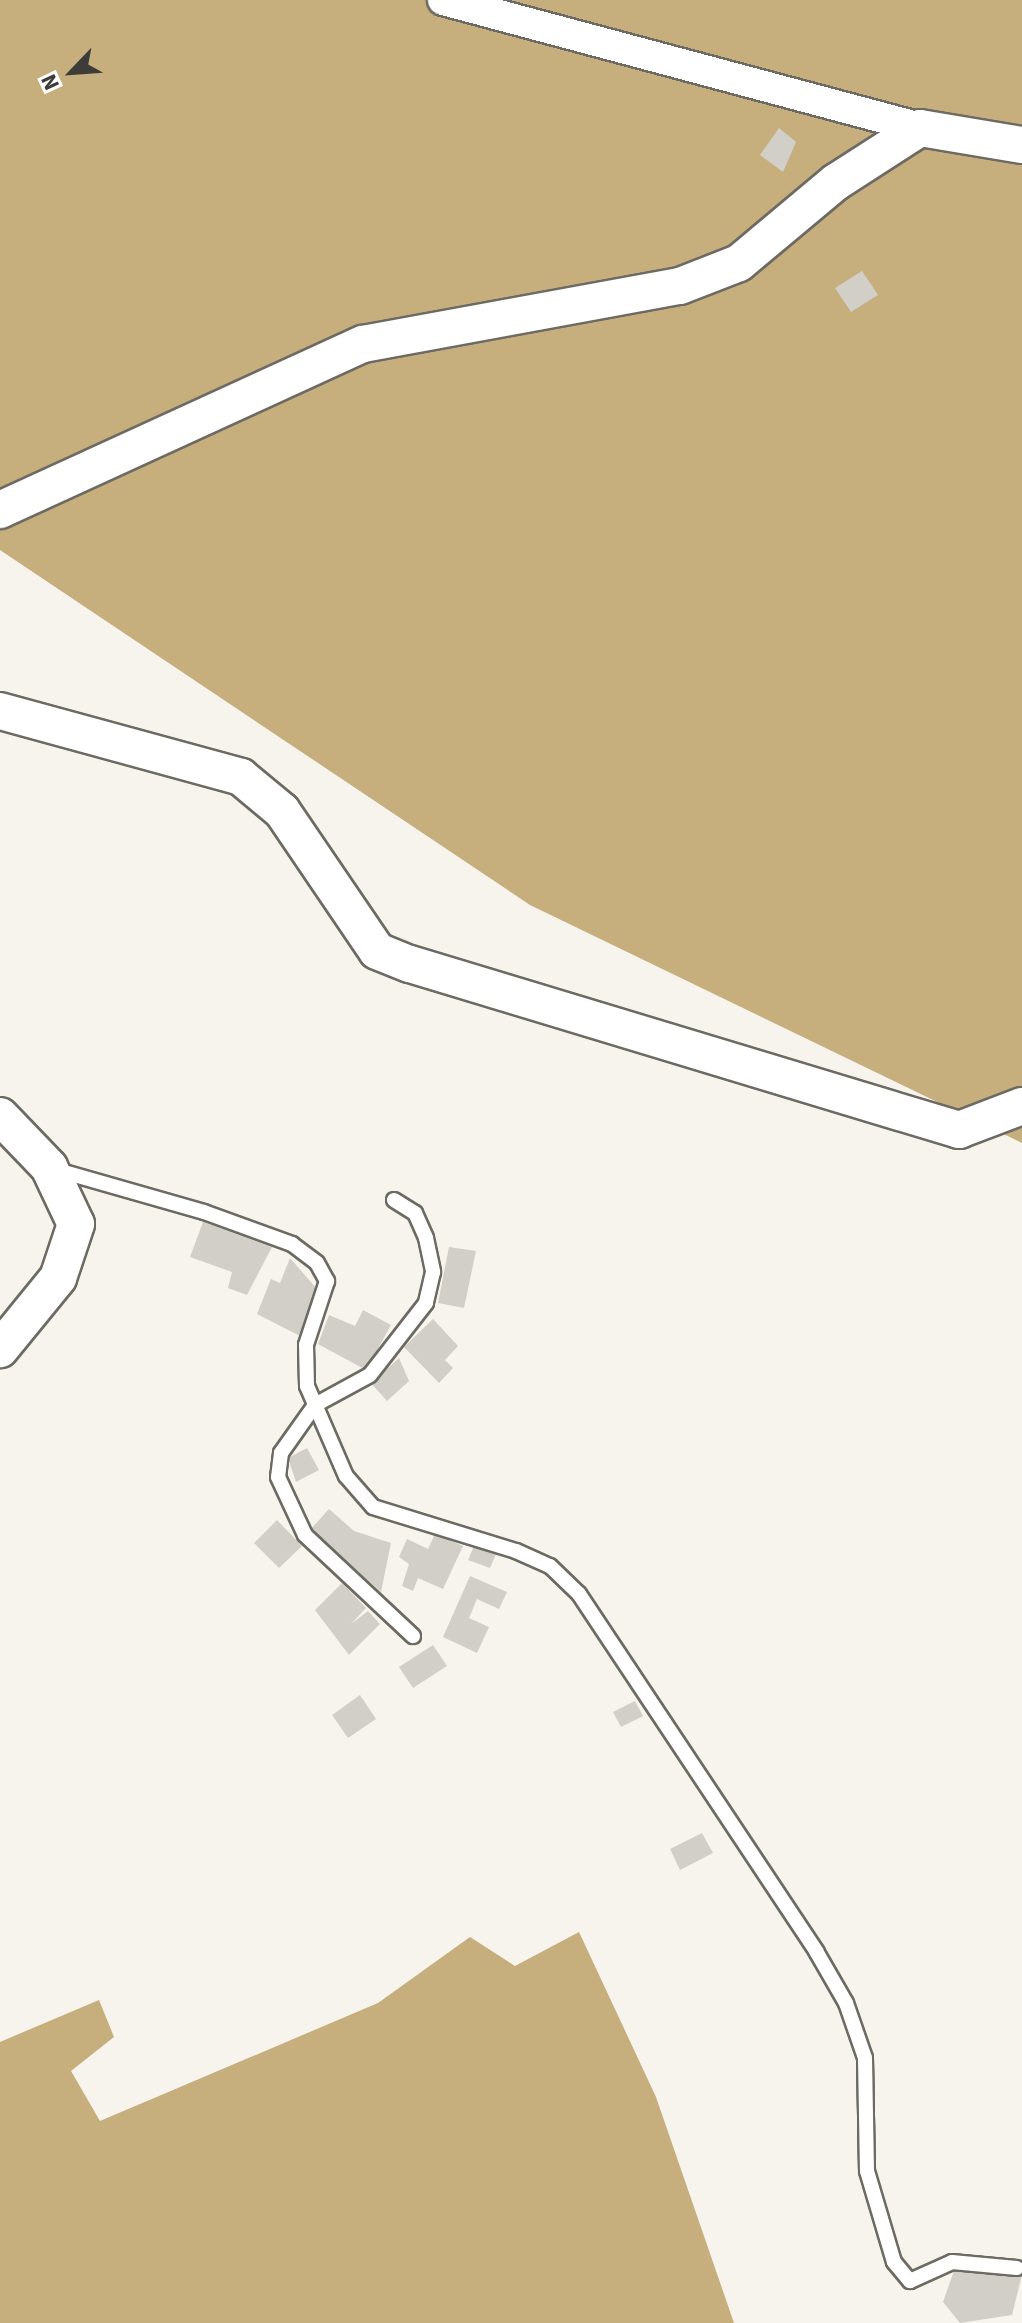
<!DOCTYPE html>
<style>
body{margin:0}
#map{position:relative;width:1022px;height:2323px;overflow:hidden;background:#f7f3ed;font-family:"Source Sans 3",sans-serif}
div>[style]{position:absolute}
.forest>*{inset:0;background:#c7ae7d}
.building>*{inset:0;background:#d2cfc8}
.roads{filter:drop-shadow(2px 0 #6d6a64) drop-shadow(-2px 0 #6d6a64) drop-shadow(0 2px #6d6a64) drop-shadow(0 -2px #6d6a64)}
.service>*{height:14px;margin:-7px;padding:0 7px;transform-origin:7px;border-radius:7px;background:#fff}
.minor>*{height:30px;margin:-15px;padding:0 15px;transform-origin:15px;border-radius:15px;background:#fff}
.tertiary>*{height:36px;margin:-18px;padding:0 18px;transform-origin:18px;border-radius:18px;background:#fff}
span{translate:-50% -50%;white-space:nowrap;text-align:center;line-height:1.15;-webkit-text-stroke:6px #fff;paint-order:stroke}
.north{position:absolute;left:32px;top:32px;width:80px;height:80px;-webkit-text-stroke:6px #fff;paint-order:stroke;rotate:245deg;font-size:22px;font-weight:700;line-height:32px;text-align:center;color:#3d3c39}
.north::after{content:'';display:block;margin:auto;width:28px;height:36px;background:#3d3c39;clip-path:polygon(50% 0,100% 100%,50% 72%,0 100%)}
</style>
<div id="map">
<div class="forest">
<i style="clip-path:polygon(0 0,1022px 0,1022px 1143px,530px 905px,0 550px)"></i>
<i style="clip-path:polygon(579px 1932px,656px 2097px,734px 2323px,0 2323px,0 2042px,99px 2000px,114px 2037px,71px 2071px,100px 2121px,378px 2003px,470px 1937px,515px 1966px)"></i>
</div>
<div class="building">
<i style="clip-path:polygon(779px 128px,796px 142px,783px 172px,760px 155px)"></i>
<i style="clip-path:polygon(862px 271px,878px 295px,851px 312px,835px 288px)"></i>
<i style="clip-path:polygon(203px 1222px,272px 1247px,247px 1295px,228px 1288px,232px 1272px,190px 1257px)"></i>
<i style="clip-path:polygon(449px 1247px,476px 1251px,464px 1308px,438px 1303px)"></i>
<i style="clip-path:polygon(290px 1258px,316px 1288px,300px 1336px,257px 1314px,271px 1279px,280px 1283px)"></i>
<i style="clip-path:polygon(363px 1310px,391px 1325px,366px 1370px,318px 1344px,329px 1315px,355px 1326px)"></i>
<i style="clip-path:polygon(433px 1319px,458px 1346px,445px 1360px,453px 1368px,439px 1383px,404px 1347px)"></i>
<i style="clip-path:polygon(399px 1358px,409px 1381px,387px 1401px,371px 1383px)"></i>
<i style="clip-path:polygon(307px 1448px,319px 1470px,296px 1482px,288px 1458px)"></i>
<i style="clip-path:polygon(329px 1509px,354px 1531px,391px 1543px,381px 1592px,311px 1529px)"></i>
<i style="clip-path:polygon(277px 1520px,302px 1546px,279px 1568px,254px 1543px)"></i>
<i style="clip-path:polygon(435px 1534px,463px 1546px,443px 1589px,418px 1578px,413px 1591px,402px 1586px,409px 1564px,399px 1557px,407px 1539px,428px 1549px)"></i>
<i style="clip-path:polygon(474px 1546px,496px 1554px,490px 1568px,468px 1560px)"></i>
<i style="clip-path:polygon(470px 1576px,507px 1592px,499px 1609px,477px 1599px,469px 1618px,489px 1627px,477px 1653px,443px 1637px)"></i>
<i style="clip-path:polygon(342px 1583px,366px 1608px,351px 1624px,368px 1611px,380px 1624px,349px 1655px,315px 1610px)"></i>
<i style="clip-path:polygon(433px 1645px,447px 1666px,413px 1688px,399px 1667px)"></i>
<i style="clip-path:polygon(360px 1695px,376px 1719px,348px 1738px,332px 1715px)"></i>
<i style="clip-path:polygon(635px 1701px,643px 1716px,621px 1727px,613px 1712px)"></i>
<i style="clip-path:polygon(702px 1833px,713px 1853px,680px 1870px,670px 1849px)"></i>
<i style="clip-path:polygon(985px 2264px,1022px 2275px,1012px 2315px,960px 2323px,943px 2302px,956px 2265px)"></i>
</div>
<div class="roads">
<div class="service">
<i style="left:57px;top:1170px;width:153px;rotate:15.9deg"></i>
<i style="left:204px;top:1212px;width:94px;rotate:20deg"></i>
<i style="left:292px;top:1244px;width:31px;rotate:37deg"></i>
<i style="left:317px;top:1263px;width:21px;rotate:61deg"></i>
<i style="left:327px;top:1281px;width:67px;rotate:108.2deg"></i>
<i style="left:306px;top:1345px;width:41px;rotate:88.6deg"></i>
<i style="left:307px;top:1386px;width:98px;rotate:66.6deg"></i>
<i style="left:346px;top:1476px;width:41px;rotate:48.9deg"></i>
<i style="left:373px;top:1507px;width:150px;rotate:17.1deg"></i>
<i style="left:516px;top:1551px;width:37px;rotate:24deg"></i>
<i style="left:550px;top:1566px;width:40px;rotate:44deg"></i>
<i style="left:579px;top:1594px;width:429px;rotate:56.4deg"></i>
<i style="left:816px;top:1951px;width:60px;rotate:60deg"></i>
<i style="left:846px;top:2003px;width:58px;rotate:70.9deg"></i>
<i style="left:865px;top:2058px;width:113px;rotate:89deg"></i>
<i style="left:867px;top:2171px;width:95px;rotate:73.5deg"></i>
<i style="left:894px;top:2262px;width:25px;rotate:50deg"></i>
<i style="left:910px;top:2281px;width:46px;rotate:-24.3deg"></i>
<i style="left:952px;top:2262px;width:65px;rotate:5.3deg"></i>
<i style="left:394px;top:1200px;width:25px;rotate:32deg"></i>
<i style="left:415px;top:1213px;width:27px;rotate:66deg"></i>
<i style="left:426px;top:1238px;width:35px;rotate:78deg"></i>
<i style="left:433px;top:1272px;width:32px;rotate:103deg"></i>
<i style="left:426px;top:1303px;width:91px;rotate:127.9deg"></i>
<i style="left:370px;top:1375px;width:63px;rotate:151.4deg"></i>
<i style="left:315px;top:1405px;width:59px;rotate:125.3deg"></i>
<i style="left:281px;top:1453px;width:24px;rotate:97deg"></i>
<i style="left:278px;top:1477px;width:64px;rotate:65deg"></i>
<i style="left:305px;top:1535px;width:148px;rotate:43.1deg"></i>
</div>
<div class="minor">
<i style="left:443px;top:0;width:494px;rotate:15deg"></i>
</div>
<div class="tertiary">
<i style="left:0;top:510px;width:399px;rotate:-24.6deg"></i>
<i style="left:363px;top:344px;width:322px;rotate:-10.4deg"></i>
<i style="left:680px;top:286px;width:63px;rotate:-21.3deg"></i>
<i style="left:739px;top:263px;width:126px;rotate:-39.9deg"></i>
<i style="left:836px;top:182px;width:100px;rotate:-32.7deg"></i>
<i style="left:920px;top:128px;width:103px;rotate:9.5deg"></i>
<i style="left:0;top:711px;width:250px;rotate:15.3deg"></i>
<i style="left:241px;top:777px;width:53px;rotate:39.7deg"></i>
<i style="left:282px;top:811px;width:169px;rotate:55.8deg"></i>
<i style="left:377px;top:951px;width:35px;rotate:22deg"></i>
<i style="left:410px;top:964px;width:574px;rotate:16.82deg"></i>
<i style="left:959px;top:1130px;width:67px;rotate:-20.9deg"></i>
<i style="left:0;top:1116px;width:71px;rotate:46.1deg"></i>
<i style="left:49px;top:1167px;width:63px;rotate:64.7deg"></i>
<i style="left:76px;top:1224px;width:57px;rotate:108.4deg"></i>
<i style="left:58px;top:1278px;width:92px;rotate:129.2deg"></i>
</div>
</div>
<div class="north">N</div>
</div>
